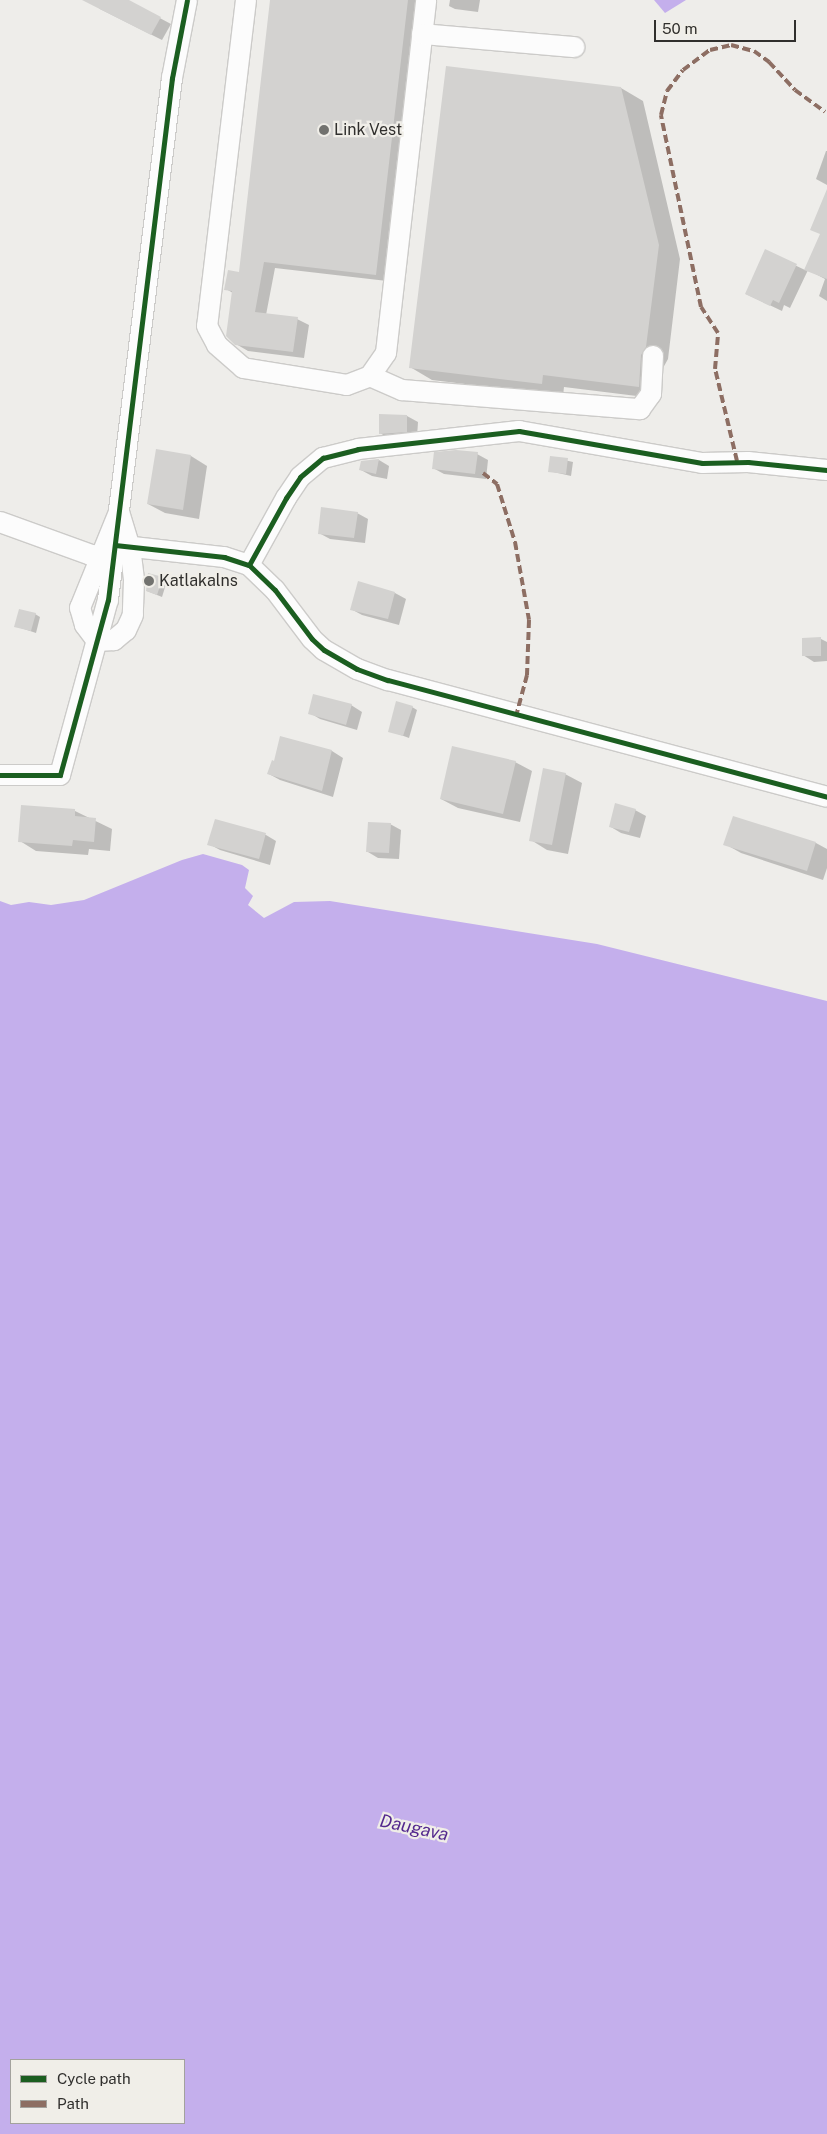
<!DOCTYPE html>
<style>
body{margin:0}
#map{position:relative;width:827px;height:2134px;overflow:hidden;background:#eeedea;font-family:"Public Sans",sans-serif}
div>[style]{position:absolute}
.water>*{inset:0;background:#c4afec}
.shadow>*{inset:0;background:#0003}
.building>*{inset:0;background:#d3d2d0}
.roads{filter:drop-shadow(1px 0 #cccbc9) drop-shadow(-1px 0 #cccbc9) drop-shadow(0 1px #cccbc9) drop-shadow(0 -1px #cccbc9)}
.minor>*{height:20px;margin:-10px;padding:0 10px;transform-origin:10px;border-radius:10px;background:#fcfcfc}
.quiet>*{height:4px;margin-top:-2px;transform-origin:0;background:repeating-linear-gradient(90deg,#8d6e63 0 8px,transparent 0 12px)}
.cycleway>*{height:5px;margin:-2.5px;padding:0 2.5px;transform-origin:2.5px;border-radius:2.5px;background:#1b5e20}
.dots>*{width:14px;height:14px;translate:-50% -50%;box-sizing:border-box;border:2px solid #f0eee8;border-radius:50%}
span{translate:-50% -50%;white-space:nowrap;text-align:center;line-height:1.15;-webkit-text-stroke:4.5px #f0eee8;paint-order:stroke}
.poi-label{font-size:16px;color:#302f2d}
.left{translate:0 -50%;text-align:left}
.water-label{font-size:18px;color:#54298e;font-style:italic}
.legend{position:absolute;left:10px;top:2059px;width:175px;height:65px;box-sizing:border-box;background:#f0eee8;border:1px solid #a3a29d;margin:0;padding:6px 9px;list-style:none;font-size:15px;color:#302f2d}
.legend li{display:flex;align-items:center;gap:10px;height:25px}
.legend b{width:25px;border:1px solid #a3a29d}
.scale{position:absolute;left:654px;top:20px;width:142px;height:22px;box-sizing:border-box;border:2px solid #302f2d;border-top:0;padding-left:6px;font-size:15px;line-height:18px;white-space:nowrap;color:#302f2d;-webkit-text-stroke:4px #f0eee8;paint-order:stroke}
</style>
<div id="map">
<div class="water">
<i style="clip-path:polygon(654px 0,686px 0,665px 13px)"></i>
<i style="clip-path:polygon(evenodd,203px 854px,242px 865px,249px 870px,245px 888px,253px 896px,248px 905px,264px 918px,294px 902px,330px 901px,597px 944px,827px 1001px,827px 2134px,0 2134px,0 901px,11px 905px,29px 902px,51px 905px,84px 900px,182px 860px,203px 854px,184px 2060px,184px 2123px,11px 2123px,11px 2060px,184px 2060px)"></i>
</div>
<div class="shadow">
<i style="clip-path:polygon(91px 0,126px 0,171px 24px,162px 40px,100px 9px)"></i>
<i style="clip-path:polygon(271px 0,419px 0,387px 281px,275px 268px,266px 315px,297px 319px,309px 325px,304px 358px,248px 351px,236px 344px,233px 293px,226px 289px,240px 273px)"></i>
<i style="clip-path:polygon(450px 0,480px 0,478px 12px,455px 9px,449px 6px)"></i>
<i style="clip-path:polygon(621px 88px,643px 101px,680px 259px,668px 359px,663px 368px,661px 399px,564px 387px,563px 396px,432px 380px,410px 367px)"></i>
<i style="clip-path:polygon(826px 151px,827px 151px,827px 185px,816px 179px)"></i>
<i style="clip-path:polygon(765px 251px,805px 270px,827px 257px,827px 301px,819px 296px,825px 279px,808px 270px,790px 308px,784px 305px,782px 311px,746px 294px)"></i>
<i style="clip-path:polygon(407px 416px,418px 422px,417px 437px,391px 440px,380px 433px)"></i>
<i style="clip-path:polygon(157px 451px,191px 456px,207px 466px,199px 519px,165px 513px,148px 504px)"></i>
<i style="clip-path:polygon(477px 454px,488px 460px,486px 479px,444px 474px,433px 468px)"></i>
<i style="clip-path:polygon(551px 457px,573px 462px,571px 476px,549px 471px)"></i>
<i style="clip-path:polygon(379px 460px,389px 466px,387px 479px,372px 476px,361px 470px)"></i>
<i style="clip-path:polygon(357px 513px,368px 519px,365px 543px,330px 539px,319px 533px)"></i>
<i style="clip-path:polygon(162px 578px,167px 581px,162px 597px,147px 591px)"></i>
<i style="clip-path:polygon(395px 593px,406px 599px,399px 625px,362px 615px,351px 609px)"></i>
<i style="clip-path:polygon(35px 614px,40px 617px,36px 633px,15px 626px)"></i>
<i style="clip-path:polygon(821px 639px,827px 642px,827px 661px,814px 662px,803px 655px)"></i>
<i style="clip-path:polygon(351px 705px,362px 712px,357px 730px,320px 719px,310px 713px)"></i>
<i style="clip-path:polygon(412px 707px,417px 710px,409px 738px,390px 731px)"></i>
<i style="clip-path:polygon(281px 737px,332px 751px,343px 758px,333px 797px,280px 780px,269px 774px,275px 762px)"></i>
<i style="clip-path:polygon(515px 762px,532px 771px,520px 822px,458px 808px,441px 799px)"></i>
<i style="clip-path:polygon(565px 774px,582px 783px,568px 854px,547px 850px,531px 840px)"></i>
<i style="clip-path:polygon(635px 810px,646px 816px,640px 838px,621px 833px,611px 827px)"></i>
<i style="clip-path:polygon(75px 811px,112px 829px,110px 851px,89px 849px,88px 855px,36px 851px,20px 841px)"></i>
<i style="clip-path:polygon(216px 820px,266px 835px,276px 841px,270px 865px,220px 850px,209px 844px)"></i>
<i style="clip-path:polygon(390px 824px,401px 830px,399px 859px,378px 858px,368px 852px)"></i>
<i style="clip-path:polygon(816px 843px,827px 849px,827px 868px,823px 880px,741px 853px,725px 844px)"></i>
</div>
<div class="building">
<i style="clip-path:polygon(82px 0,129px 0,161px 17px,151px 35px)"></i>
<i style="clip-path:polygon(270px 0,408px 0,376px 275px,264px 262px,255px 312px,298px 317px,293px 352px,235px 345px,226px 336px,232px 291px,224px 290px,228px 270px,239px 272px)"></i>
<i style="clip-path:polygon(446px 66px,621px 87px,659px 245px,646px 347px,641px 355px,639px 387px,543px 375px,542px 384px,409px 368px)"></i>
<i style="clip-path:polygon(827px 189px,827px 279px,804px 270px,820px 234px,810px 230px)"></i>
<i style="clip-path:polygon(765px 249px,797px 264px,779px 303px,773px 300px,770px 306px,745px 294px)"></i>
<i style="clip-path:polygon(379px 414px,407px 415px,407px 432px,379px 434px)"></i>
<i style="clip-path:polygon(156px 449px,191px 455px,183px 510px,147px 504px)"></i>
<i style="clip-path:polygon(456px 450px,478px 452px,475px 474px,432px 469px,434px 452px)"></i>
<i style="clip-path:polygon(550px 456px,568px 458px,566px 474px,548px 472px)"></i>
<i style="clip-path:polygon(379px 459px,376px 474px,359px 470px,361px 461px)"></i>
<i style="clip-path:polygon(321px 507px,358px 512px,354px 538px,318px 534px)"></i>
<i style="clip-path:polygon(148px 573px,163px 577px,157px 595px,146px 591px)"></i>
<i style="clip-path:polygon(358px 581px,395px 592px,388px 619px,350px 610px)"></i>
<i style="clip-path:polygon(19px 609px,36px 613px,31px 631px,14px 627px)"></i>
<i style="clip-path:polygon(821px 637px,821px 656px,802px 656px,802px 638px)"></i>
<i style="clip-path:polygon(313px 694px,352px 704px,346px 725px,308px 714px)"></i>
<i style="clip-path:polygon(396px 701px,413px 706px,403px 736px,388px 732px)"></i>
<i style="clip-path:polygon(280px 736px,332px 750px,322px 791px,267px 774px,272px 760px,274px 761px)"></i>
<i style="clip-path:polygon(452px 746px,516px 761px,503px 814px,440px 799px)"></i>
<i style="clip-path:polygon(543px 768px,566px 773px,552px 845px,529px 841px)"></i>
<i style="clip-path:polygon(615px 803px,636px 809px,629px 832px,609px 827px)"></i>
<i style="clip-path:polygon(21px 805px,75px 809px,75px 816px,96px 818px,94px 842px,73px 840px,72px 846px,18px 842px)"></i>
<i style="clip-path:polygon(733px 816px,816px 842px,807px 871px,723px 845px)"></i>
<i style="clip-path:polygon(215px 819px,266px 833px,259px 859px,207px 845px)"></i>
<i style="clip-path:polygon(368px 822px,391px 823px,389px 853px,366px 852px)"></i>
</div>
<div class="roads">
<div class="minor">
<i style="left:246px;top:0;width:328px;rotate:96.8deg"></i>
<i style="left:207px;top:326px;width:21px;rotate:62deg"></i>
<i style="left:217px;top:345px;width:35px;rotate:41deg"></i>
<i style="left:243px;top:368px;width:105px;rotate:9.3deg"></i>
<i style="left:347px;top:385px;width:25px;rotate:-21deg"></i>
<i style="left:370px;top:376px;width:28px;rotate:-55deg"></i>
<i style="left:386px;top:353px;width:355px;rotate:-83.5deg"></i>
<i style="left:422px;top:34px;width:153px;rotate:4.9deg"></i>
<i style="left:370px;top:376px;width:35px;rotate:24deg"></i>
<i style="left:402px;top:390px;width:239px;rotate:4.6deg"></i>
<i style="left:640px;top:409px;width:19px;rotate:-54deg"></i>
<i style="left:651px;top:394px;width:38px;rotate:-87deg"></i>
<i style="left:119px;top:512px;width:37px;rotate:73deg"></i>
<i style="left:130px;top:547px;width:33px;rotate:83deg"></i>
<i style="left:134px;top:580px;width:35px;rotate:92deg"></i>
<i style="left:133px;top:615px;width:17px;rotate:115deg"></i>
<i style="left:126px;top:630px;width:16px;rotate:140deg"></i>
<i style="left:114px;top:640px;width:17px;rotate:177deg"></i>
<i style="left:97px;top:641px;width:20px;rotate:-127deg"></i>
<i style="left:85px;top:625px;width:18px;rotate:-106deg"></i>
<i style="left:80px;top:608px;width:104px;rotate:-67.9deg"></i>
<i style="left:0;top:522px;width:97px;rotate:19.9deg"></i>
<i style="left:91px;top:555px;width:20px;rotate:9deg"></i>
<i style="left:115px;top:545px;width:110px;rotate:6.3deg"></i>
<i style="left:224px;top:557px;width:26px;rotate:18deg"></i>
<i style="left:249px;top:565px;width:36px;rotate:44deg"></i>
<i style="left:275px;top:590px;width:61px;rotate:52.9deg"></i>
<i style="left:312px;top:639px;width:16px;rotate:43deg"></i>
<i style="left:324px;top:650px;width:38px;rotate:30deg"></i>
<i style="left:357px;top:669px;width:33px;rotate:20deg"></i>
<i style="left:388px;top:680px;width:454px;rotate:14.9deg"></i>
<i style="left:249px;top:565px;width:77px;rotate:-61.1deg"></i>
<i style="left:286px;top:498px;width:25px;rotate:-56deg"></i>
<i style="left:300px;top:477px;width:30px;rotate:-40deg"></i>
<i style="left:323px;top:458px;width:36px;rotate:-14deg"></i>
<i style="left:358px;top:449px;width:162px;rotate:-6.4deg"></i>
<i style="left:519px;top:431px;width:186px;rotate:9.9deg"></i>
<i style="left:702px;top:463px;width:46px;rotate:-1.2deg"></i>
<i style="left:748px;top:462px;width:79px;rotate:5.8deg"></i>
<i style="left:0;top:775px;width:60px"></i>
<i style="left:60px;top:775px;width:181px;rotate:-74.7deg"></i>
<i style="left:108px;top:600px;width:526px;rotate:-83.01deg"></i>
<i style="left:172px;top:78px;width:79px;rotate:-79.1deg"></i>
</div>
</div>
<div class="quiet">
<i style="left:737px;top:461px;width:95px;rotate:-103.4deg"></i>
<i style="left:715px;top:369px;width:36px;rotate:-85deg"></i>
<i style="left:718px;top:333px;width:31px;rotate:-123deg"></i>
<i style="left:701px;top:307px;width:196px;rotate:-101.8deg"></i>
<i style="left:661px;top:115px;width:25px;rotate:-76deg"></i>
<i style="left:667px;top:91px;width:26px;rotate:-53deg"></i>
<i style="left:683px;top:70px;width:34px;rotate:-37deg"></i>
<i style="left:710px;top:50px;width:22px;rotate:-13deg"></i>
<i style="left:731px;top:45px;width:24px;rotate:15deg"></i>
<i style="left:754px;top:51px;width:19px;rotate:36deg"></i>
<i style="left:769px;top:62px;width:38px;rotate:47deg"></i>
<i style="left:795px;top:90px;width:37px;rotate:36deg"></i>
<i style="left:483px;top:473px;width:18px;rotate:38deg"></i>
<i style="left:497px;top:484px;width:61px;rotate:72.8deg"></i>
<i style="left:515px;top:542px;width:79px;rotate:79.8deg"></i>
<i style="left:529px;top:620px;width:55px;rotate:92.1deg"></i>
<i style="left:527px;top:675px;width:39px;rotate:105deg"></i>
</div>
<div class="cycleway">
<i style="left:115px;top:545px;width:110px;rotate:6.3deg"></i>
<i style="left:224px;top:557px;width:26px;rotate:18deg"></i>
<i style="left:249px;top:565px;width:36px;rotate:44deg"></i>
<i style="left:275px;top:590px;width:61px;rotate:52.9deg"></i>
<i style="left:312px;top:639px;width:16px;rotate:43deg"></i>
<i style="left:324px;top:650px;width:38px;rotate:30deg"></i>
<i style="left:357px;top:669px;width:33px;rotate:20deg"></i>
<i style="left:388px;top:680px;width:454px;rotate:14.9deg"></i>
<i style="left:249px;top:565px;width:77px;rotate:-61.1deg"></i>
<i style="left:286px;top:498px;width:25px;rotate:-56deg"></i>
<i style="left:300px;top:477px;width:30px;rotate:-40deg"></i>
<i style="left:323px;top:458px;width:36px;rotate:-14deg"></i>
<i style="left:358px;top:449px;width:162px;rotate:-6.4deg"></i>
<i style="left:519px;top:431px;width:186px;rotate:9.9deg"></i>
<i style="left:702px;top:463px;width:46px;rotate:-1.2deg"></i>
<i style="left:748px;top:462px;width:79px;rotate:5.8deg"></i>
<i style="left:0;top:775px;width:60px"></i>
<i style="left:60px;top:775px;width:181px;rotate:-74.7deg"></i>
<i style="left:108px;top:600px;width:526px;rotate:-83.01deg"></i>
<i style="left:172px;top:78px;width:79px;rotate:-79.1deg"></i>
</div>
<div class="dots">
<i style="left:324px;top:130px;background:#72726f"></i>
<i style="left:149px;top:581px;background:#72726f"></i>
</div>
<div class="poi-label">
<span class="left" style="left:334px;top:130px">Link Vest</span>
<span class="left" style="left:159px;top:581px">Katlakalns</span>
</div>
<div class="water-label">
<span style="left:414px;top:1828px;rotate:12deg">Daugava</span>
</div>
<ul class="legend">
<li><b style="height:6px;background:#1b5e20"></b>Cycle path</li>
<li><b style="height:6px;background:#8d6e63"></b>Path</li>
</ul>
<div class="scale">50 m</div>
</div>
